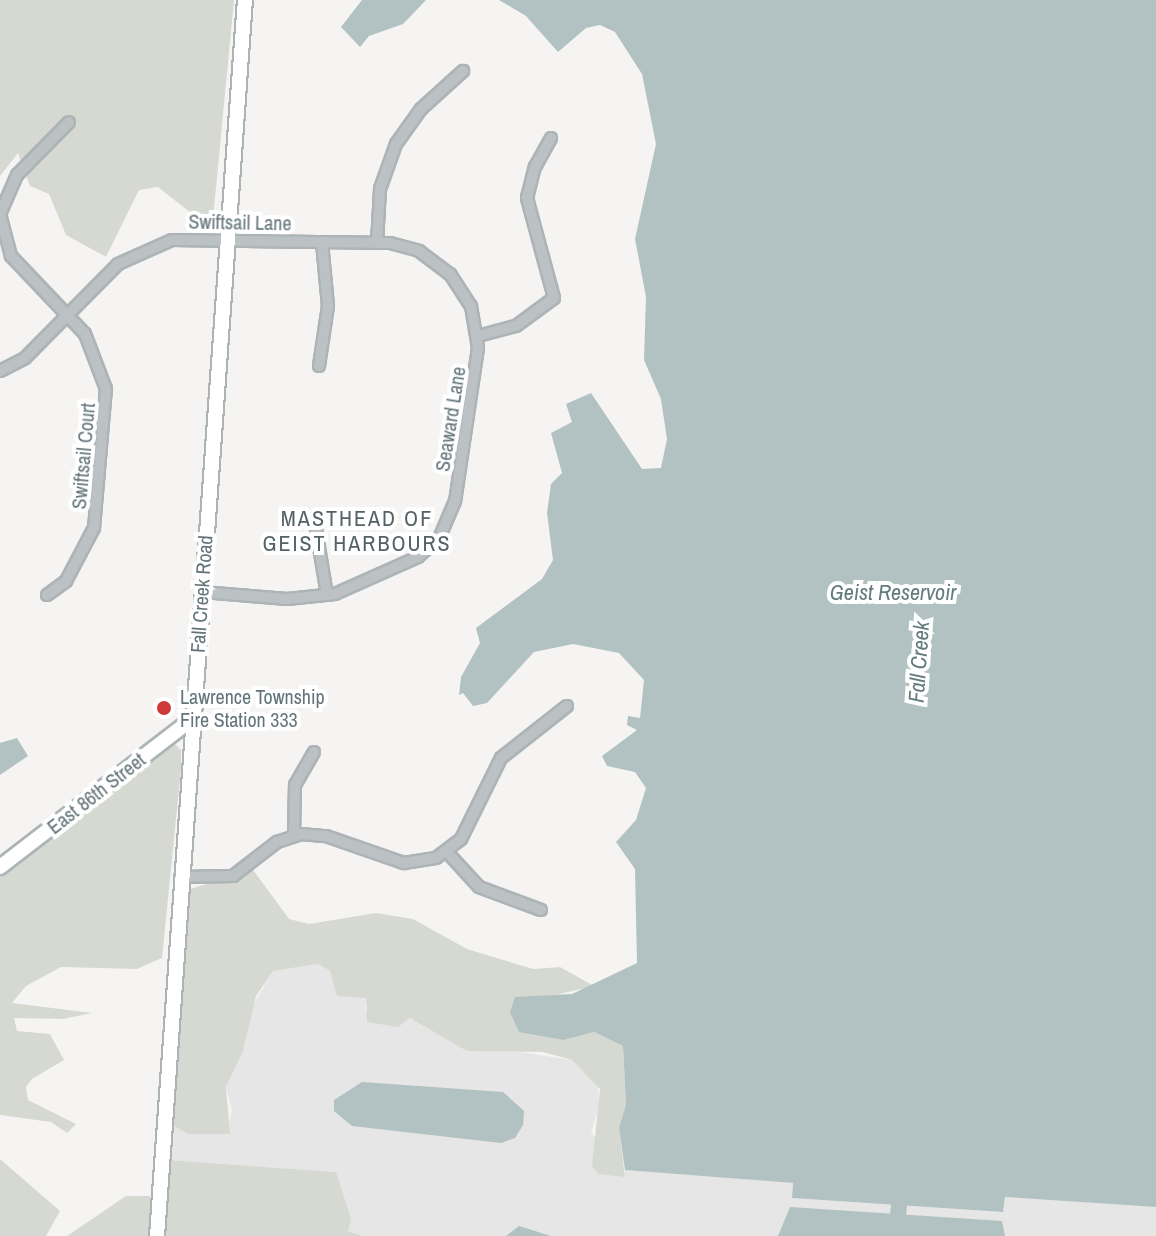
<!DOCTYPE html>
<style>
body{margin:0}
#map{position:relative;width:1156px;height:1236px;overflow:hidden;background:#f5f4f2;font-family:"Archivo Narrow",sans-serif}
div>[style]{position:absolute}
.built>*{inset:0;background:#e5e6e5}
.green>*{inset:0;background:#d6d9d1}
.water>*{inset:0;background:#b2c1c1}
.river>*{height:16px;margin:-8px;padding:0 8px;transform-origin:8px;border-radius:8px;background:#b2c1c1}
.roads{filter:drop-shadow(2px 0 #acb4b6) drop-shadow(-2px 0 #acb4b6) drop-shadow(0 2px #acb4b6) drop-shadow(0 -2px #acb4b6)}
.street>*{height:10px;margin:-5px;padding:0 5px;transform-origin:5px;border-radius:5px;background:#bcc1c3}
.secondary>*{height:14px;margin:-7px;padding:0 7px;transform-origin:7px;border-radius:7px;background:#fff}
.dots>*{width:22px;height:22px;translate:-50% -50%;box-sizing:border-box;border:4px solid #fff;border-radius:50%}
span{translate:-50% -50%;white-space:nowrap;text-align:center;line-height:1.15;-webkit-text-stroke:8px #fff;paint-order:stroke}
.street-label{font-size:20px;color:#63757a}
.poi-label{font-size:20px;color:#63757a}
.left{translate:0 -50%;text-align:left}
.neighbourhood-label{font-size:22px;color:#546265;letter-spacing:2px}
.water-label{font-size:22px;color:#637b7c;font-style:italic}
</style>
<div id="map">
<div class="built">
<i style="clip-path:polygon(318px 964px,330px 971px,345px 994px,366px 998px,365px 1010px,403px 1023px,410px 1018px,421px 1020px,434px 1030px,514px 1051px,572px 1060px,598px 1081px,599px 1107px,591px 1132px,625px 1177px,625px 1170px,793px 1183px,792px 1198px,1003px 1212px,1005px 1197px,1156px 1207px,1156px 1236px,363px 1236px,348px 1231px,335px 1172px,168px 1160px,168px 1123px,228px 1127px,232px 1110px,226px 1087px,246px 1042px,248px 1014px,273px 971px)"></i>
</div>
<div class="green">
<i style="clip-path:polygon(0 0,234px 0,213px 219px,196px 217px,158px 187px,139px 190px,106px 257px,66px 235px,49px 194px,30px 186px,18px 153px,0 176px)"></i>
<i style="clip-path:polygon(172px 741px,181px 750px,181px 769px,162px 958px,137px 969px,61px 967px,26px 986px,12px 1003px,92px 1013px,63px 1019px,14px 1018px,17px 1031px,50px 1034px,64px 1060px,32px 1079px,26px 1087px,28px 1100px,76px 1124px,67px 1133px,51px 1122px,0 1115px,0 872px)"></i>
<i style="clip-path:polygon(253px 870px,289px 919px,309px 924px,376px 913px,413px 919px,467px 949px,533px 969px,560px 967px,594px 986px,542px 998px,564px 1040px,594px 1032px,623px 1046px,626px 1104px,619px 1128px,625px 1177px,598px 1174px,592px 1166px,600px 1089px,572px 1060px,543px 1052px,467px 1051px,410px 1018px,398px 1027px,367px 1022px,366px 998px,337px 996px,330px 971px,318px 964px,273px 971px,256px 996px,243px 1051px,226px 1087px,230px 1134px,189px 1134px,168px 1123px,190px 889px)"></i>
<i style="clip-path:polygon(0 1159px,60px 1211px,46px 1236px,0 1236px)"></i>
<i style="clip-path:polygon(168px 1160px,336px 1172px,351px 1219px,348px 1231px,363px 1236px,163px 1236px)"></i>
<i style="clip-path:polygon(126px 1196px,150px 1196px,150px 1236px,67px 1236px)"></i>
</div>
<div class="water">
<i style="clip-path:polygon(362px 0,426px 0,403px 24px,369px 36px,360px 47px,341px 27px)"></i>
<i style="clip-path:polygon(499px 0,1156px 0,1156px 1207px,1005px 1197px,1003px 1212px,792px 1198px,793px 1183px,625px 1170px,619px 1128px,626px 1104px,623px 1046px,594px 1032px,564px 1040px,519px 1032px,510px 1012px,515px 997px,572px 994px,637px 963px,635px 869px,616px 842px,636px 820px,646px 788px,635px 772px,607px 766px,602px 756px,637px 730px,627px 725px,628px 716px,640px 718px,644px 680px,619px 653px,573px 644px,534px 652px,487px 703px,473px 706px,463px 693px,459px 695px,461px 677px,480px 643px,476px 628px,542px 579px,553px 560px,547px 513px,551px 484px,562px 473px,551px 433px,572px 422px,566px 404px,591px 393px,642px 469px,661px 468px,667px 439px,661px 399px,644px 360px,646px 297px,635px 239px,656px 144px,642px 74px,615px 32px,600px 25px,586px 28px,558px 52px,526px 16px)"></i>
<i style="clip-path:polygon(17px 738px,28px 756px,0 775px,0 743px)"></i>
<i style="clip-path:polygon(362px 1082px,503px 1092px,524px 1111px,523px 1125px,515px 1138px,501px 1143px,352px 1126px,334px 1111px,334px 1100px)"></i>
<i style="clip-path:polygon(790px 1207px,1002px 1221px,1005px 1236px,778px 1236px)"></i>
<i style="clip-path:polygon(519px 1226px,551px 1236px,506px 1236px)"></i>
</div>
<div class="river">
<i style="left:896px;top:1236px;width:50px;rotate:-84.3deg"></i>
</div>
<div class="roads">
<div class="street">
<i style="left:377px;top:243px;width:54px;rotate:-86.8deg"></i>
<i style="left:380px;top:189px;width:48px;rotate:-70.4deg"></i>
<i style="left:396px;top:144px;width:43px;rotate:-54.5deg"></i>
<i style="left:421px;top:109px;width:57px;rotate:-42.1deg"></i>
<i style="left:478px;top:336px;width:39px;rotate:-15deg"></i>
<i style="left:516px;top:326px;width:47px;rotate:-36.4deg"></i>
<i style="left:554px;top:298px;width:104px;rotate:-105.1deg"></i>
<i style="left:527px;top:198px;width:32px;rotate:-76deg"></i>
<i style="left:535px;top:167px;width:33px;rotate:-61deg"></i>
<i style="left:319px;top:366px;width:61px;rotate:-81.5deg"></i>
<i style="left:328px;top:306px;width:64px;rotate:-95.4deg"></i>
<i style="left:0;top:371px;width:28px;rotate:-27deg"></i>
<i style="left:25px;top:358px;width:132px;rotate:-45.3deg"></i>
<i style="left:118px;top:264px;width:59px;rotate:-24deg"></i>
<i style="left:172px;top:240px;width:218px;rotate:0.8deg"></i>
<i style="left:390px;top:243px;width:30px;rotate:15deg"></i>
<i style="left:419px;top:251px;width:39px;rotate:37deg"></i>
<i style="left:450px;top:274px;width:38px;rotate:57deg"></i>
<i style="left:471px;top:306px;width:43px;rotate:80.5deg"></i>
<i style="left:478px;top:348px;width:155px;rotate:98.5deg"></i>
<i style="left:455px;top:501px;width:39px;rotate:113deg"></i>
<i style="left:440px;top:537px;width:30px;rotate:138deg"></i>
<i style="left:418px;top:557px;width:91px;rotate:156deg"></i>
<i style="left:335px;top:594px;width:48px;rotate:174.1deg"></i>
<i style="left:287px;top:599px;width:85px;rotate:-175.3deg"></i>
<i style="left:315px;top:523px;width:73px;rotate:80.5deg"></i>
<i style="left:47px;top:595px;width:24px;rotate:-36deg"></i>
<i style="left:66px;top:581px;width:60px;rotate:-62.2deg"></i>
<i style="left:94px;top:528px;width:140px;rotate:-85.1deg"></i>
<i style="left:106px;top:389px;width:59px;rotate:-110.9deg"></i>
<i style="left:85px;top:334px;width:108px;rotate:-133.5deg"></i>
<i style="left:11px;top:256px;width:43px;rotate:-104.7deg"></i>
<i style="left:0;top:214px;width:43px;rotate:-66.4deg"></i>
<i style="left:17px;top:175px;width:74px;rotate:-45.5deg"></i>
<i style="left:294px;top:835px;width:50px;rotate:-88.9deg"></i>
<i style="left:295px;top:785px;width:38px;rotate:-60deg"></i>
<i style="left:447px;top:852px;width:47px;rotate:47.6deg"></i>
<i style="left:479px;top:887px;width:66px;rotate:20.4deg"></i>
<i style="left:180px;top:877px;width:53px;rotate:-1.1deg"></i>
<i style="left:233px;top:876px;width:56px;rotate:-37.7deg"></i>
<i style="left:277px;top:842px;width:25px;rotate:-18deg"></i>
<i style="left:301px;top:834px;width:25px;rotate:5deg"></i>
<i style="left:326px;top:836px;width:83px;rotate:19.1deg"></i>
<i style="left:404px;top:863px;width:32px;rotate:-9deg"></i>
<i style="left:436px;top:858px;width:31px;rotate:-37deg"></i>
<i style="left:461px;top:839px;width:90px;rotate:-63.7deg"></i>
<i style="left:501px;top:758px;width:84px;rotate:-38.2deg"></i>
</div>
<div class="secondary">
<i style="left:0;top:867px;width:242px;rotate:-37.6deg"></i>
<i style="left:157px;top:1236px;width:1239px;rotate:-85.93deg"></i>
</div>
</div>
<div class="dots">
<i style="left:164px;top:708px;background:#ce3939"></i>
</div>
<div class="street-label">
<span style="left:240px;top:222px;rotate:1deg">Swiftsail Lane</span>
<span style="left:450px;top:419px;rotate:-81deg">Seaward Lane</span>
<span style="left:83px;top:456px;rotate:-85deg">Swiftsail Court</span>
<span style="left:201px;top:594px;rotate:-86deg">Fall Creek Road</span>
<span style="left:96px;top:793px;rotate:-38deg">East 86th Street</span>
</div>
<div class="poi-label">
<span class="left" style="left:180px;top:708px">Lawrence Township<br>Fire Station 333</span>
</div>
<div class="neighbourhood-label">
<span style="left:357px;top:531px">MASTHEAD OF<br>GEIST HARBOURS</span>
</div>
<div class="water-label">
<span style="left:893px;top:593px">Geist Reservoir</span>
<span style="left:919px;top:662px;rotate:-86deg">Fall Creek</span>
</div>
</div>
